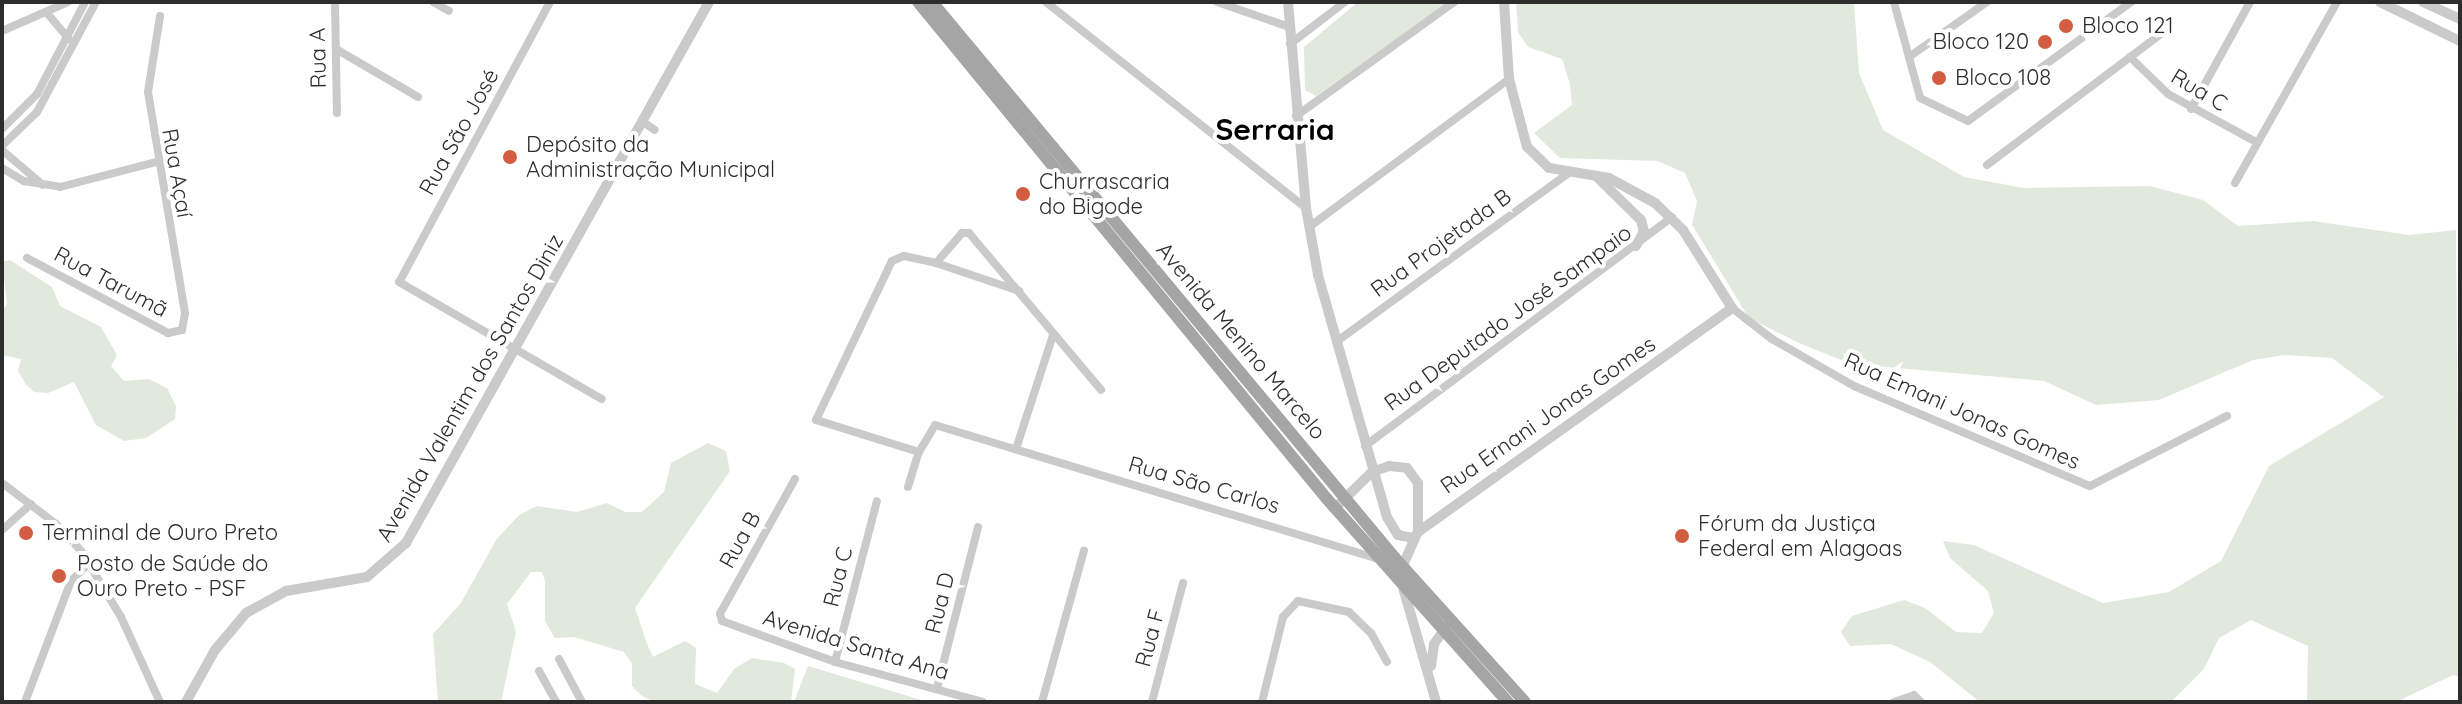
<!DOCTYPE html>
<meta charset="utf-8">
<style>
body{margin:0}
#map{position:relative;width:2462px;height:704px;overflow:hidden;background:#fff;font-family:Quicksand,sans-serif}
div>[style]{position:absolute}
.green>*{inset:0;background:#e0e9dc}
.minor>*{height:8px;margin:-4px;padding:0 4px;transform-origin:4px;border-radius:4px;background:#cacaca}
.tertiary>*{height:10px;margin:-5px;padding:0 5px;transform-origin:5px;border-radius:5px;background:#cacaca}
.primary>*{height:12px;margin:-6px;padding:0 6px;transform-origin:6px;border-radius:6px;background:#a5a5a5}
.dots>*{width:22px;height:22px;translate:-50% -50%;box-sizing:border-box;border:4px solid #fff;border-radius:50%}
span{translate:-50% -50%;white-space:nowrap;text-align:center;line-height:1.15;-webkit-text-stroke:8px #fff;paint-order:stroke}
.poi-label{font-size:22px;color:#2d2d2d}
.left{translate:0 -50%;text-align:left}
.right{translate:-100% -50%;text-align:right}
.street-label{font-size:22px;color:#2d2d2d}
.district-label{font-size:30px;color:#000;font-weight:700}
.frame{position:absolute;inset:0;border:4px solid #2d2d2d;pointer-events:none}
</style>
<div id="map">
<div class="green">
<i style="clip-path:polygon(1358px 2px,1449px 2px,1316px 96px,1305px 90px,1304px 47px)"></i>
<i style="clip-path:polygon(1516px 2px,1854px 2px,1859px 73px,1883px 130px,1964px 177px,2024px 188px,2150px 186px,2203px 200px,2238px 226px,2313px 221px,2409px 235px,2456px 230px,2460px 677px,2453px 675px,2396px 702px,2307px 702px,2308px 646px,2251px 620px,2219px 638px,2204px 669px,2171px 702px,1980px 702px,1930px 662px,1891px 644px,1850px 646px,1841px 632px,1852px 616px,1904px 600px,1925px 608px,1956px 632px,1982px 633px,1994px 613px,1988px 591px,1950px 558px,1943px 541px,1974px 545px,2103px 603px,2169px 592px,2221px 561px,2269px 466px,2384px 397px,2332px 358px,2285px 355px,2253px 360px,2159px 400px,2096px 405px,2044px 381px,1851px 364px,1799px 343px,1749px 318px,1692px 225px,1697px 201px,1685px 173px,1658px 161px,1560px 158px,1534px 133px,1572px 105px,1570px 84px,1562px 59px,1528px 47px,1518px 32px)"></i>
<i style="clip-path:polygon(10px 260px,52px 287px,60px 306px,101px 327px,117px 355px,111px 366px,124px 381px,149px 379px,167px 388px,176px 406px,175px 419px,146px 438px,124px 441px,96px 425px,74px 382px,48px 393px,34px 392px,25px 383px,18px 371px,21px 359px,2px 355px,2px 311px,7px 304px,2px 262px)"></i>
<i style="clip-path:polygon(708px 443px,726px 451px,730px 471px,635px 608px,647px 644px,653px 657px,685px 641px,696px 648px,695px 684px,717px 693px,734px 669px,752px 658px,784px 663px,795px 669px,791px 702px,655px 702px,642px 696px,632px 686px,632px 664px,624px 652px,574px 637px,555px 638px,545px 621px,545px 581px,542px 572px,531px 572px,507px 604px,516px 632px,501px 702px,438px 702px,433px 634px,461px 603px,496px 540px,519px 515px,537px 506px,577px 512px,607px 503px,625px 512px,642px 512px,664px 492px,671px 463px)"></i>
<i style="clip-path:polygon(808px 666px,928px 702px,794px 702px)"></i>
</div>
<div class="minor">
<i style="left:335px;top:2px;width:111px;rotate:89deg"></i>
<i style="left:433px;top:2px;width:18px;rotate:29deg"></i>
<i style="left:550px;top:2px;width:318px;rotate:118.3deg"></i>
<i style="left:399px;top:282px;width:234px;rotate:30deg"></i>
<i style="left:1046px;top:2px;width:332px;rotate:38.4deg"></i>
<i style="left:1217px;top:2px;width:76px;rotate:19.1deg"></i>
<i style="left:1894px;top:2px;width:99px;rotate:74.8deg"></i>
<i style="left:1920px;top:98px;width:53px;rotate:25.6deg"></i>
<i style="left:1968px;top:121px;width:202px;rotate:-36.1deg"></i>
<i style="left:47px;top:13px;width:34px;rotate:50deg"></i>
<i style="left:2px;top:31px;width:72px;rotate:-23.7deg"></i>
<i style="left:1290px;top:44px;width:69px;rotate:-37.4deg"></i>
<i style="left:336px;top:49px;width:95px;rotate:30.3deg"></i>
<i style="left:1909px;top:57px;width:95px;rotate:-35.2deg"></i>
<i style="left:2130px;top:57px;width:53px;rotate:44.2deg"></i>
<i style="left:2168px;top:94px;width:102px;rotate:28.6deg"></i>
<i style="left:2191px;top:109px;width:122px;rotate:-61.1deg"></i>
<i style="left:1296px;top:116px;width:195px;rotate:-35.8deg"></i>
<i style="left:643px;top:122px;width:14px;rotate:34deg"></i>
<i style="left:2px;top:129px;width:49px;rotate:-45deg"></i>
<i style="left:37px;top:94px;width:104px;rotate:-62.4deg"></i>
<i style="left:4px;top:144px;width:46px;rotate:-44.1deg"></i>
<i style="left:37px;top:112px;width:125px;rotate:-61.8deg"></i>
<i style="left:3px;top:151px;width:52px;rotate:40.4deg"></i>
<i style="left:1987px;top:165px;width:223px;rotate:-37deg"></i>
<i style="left:2px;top:168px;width:26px;rotate:31deg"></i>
<i style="left:24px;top:181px;width:36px;rotate:9deg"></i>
<i style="left:60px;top:187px;width:99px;rotate:-14.6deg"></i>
<i style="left:2235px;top:183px;width:208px;rotate:-60.6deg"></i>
<i style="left:1309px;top:227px;width:249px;rotate:-36.5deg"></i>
<i style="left:27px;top:258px;width:160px;rotate:28deg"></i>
<i style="left:168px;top:333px;width:14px;rotate:-12deg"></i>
<i style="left:182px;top:330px;width:17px;rotate:-80deg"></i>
<i style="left:185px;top:313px;width:224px;rotate:-99.5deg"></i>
<i style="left:148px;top:92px;width:77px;rotate:-81deg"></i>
<i style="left:936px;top:263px;width:40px;rotate:-49deg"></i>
<i style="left:962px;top:233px;width:7px"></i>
<i style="left:969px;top:233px;width:205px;rotate:49.9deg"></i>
<i style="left:1732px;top:308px;width:51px;rotate:37.8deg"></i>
<i style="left:1772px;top:339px;width:95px;rotate:29.8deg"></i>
<i style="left:1854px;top:386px;width:256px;rotate:23deg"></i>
<i style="left:2090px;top:486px;width:154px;rotate:-27.1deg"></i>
<i style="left:1336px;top:342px;width:286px;rotate:-36deg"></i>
<i style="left:1365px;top:446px;width:383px;rotate:-36.7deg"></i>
<i style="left:1016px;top:449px;width:120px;rotate:-72deg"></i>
<i style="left:919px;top:452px;width:108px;rotate:-162.7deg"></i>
<i style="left:816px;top:420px;width:176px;rotate:-64.5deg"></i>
<i style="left:892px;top:261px;width:13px;rotate:-23deg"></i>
<i style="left:904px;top:256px;width:33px;rotate:12deg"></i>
<i style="left:936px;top:263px;width:88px;rotate:18.6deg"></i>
<i style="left:795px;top:479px;width:154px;rotate:119.1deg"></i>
<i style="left:720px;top:614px;width:7px;rotate:74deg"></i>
<i style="left:722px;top:621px;width:120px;rotate:19.9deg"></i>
<i style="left:835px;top:662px;width:153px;rotate:15.1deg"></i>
<i style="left:2px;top:483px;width:68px;rotate:37.2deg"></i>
<i style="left:56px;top:524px;width:37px;rotate:47deg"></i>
<i style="left:81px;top:551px;width:77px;rotate:58.8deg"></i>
<i style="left:121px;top:617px;width:94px;rotate:65.4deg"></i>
<i style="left:908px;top:487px;width:37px;rotate:-73deg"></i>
<i style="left:919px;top:452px;width:31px;rotate:-59deg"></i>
<i style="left:935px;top:425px;width:464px;rotate:16.8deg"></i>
<i style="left:2px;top:530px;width:39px;rotate:-42deg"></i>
<i style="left:559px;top:659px;width:49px;rotate:61.9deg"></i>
<i style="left:835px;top:662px;width:166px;rotate:-75.4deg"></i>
<i style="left:539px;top:671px;width:35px;rotate:61deg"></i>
<i style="left:937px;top:688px;width:166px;rotate:-75.7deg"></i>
<i style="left:25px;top:702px;width:129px;rotate:-69.2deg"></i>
<i style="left:71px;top:581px;width:25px;rotate:-45deg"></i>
<i style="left:1042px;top:702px;width:157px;rotate:-74.5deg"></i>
<i style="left:1152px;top:702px;width:123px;rotate:-75.4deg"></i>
<i style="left:1262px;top:702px;width:88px;rotate:-76.1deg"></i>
<i style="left:1283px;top:617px;width:22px;rotate:-47deg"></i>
<i style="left:1298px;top:601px;width:52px;rotate:12.2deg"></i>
<i style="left:1349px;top:612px;width:30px;rotate:44deg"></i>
<i style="left:1371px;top:633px;width:33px;rotate:61deg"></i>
<i style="left:1894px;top:702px;width:21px;rotate:-19deg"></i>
<i style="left:1914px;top:695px;width:10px;rotate:45deg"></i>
</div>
<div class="tertiary">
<i style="left:1288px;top:2px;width:207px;rotate:85deg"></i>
<i style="left:1306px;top:208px;width:68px;rotate:79.8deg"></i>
<i style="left:1318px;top:275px;width:252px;rotate:74.1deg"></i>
<i style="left:1387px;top:517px;width:21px;rotate:59deg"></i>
<i style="left:1398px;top:535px;width:15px;rotate:11deg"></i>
<i style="left:2380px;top:2px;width:89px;rotate:26deg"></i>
<i style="left:2423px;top:2px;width:41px;rotate:24.7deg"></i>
<i style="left:1596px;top:176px;width:63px;rotate:44.4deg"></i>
<i style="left:1641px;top:220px;width:11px;rotate:75deg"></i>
<i style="left:1644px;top:231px;width:17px;rotate:118deg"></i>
<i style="left:1335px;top:508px;width:52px;rotate:-44.2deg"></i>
<i style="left:1372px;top:472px;width:18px;rotate:-19deg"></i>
<i style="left:1389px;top:466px;width:18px;rotate:6deg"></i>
<i style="left:1407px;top:468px;width:19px;rotate:54deg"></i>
<i style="left:1418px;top:483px;width:49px;rotate:90deg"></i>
<i style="left:1403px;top:565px;width:36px;rotate:-66deg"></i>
<i style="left:1418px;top:532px;width:386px;rotate:-35.5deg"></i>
<i style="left:1732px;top:308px;width:92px;rotate:-122.1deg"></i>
<i style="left:1683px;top:230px;width:39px;rotate:-136deg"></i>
<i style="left:1655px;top:203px;width:52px;rotate:-151.5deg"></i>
<i style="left:1609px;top:178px;width:61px;rotate:-170.5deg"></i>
<i style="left:1549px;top:168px;width:30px;rotate:-136deg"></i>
<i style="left:1527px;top:147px;width:70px;rotate:-104.8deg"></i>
<i style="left:1509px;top:79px;width:77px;rotate:-93.7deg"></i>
<i style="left:1402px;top:584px;width:123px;rotate:73.9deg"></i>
<i style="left:1431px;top:666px;width:22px;rotate:-82deg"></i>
<i style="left:1434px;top:644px;width:21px;rotate:-55deg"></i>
<i style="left:186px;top:702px;width:60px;rotate:-60.9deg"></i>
<i style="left:215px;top:650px;width:48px;rotate:-50deg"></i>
<i style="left:246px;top:613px;width:46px;rotate:-28.8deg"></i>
<i style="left:286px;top:591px;width:82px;rotate:-9.8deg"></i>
<i style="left:367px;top:577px;width:52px;rotate:-41.1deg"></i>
<i style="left:406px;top:543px;width:620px;rotate:-60.75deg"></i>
</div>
<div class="primary">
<i style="left:918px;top:2px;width:644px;rotate:50.55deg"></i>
<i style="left:1327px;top:499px;width:272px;rotate:48.3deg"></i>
<i style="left:932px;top:2px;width:722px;rotate:50.22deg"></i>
<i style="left:1394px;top:557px;width:195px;rotate:47.9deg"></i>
</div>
<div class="dots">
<i style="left:2066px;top:26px;background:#d25d41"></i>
<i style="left:2045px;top:42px;background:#d25d41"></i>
<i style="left:1939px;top:78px;background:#d25d41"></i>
<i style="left:510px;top:157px;background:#d25d41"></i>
<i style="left:1023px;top:194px;background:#d25d41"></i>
<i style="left:26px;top:533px;background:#d25d41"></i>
<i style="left:1682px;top:536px;background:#d25d41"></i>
<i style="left:59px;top:576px;background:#d25d41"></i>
</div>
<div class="poi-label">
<span class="left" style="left:2082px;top:26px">Bloco 121</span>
<span class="right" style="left:2029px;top:42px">Bloco 120</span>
<span class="left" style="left:1955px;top:78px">Bloco 108</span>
<span class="left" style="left:526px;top:157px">Depósito da<br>Administração Municipal</span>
<span class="left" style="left:1039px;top:194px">Churrascaria<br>do Bigode</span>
<span class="left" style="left:1698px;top:536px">Fórum da Justiça<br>Federal em Alagoas</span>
<span class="left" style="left:42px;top:533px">Terminal de Ouro Preto</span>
<span class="left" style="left:77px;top:576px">Posto de Saúde do<br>Ouro Preto - PSF</span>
</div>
<div class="street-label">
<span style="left:318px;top:58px;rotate:-91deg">Rua A</span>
<span style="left:2199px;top:90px;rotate:31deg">Rua C</span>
<span style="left:459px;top:132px;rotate:-61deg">Rua São José</span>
<span style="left:177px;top:173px;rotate:80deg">Rua Açaí</span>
<span style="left:1441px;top:243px;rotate:-36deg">Rua Projetada B</span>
<span style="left:111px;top:282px;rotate:28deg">Rua Tarumã</span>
<span style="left:1508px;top:318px;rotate:-36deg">Rua Deputado José Sampaio</span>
<span style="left:1241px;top:341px;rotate:50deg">Avenida Menino Marcelo</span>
<span style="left:470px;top:388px;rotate:-60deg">Avenida Valentim dos Santos Diniz</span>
<span style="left:1962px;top:411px;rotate:24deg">Rua Emani Jonas Gomes</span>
<span style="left:1548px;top:415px;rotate:-35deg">Rua Ernani Jonas Gomes</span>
<span style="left:1204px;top:485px;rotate:16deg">Rua São Carlos</span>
<span style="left:740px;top:540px;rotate:-61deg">Rua B</span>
<span style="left:838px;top:577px;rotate:-76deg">Rua C</span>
<span style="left:940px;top:603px;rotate:-76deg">Rua D</span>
<span style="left:1150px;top:638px;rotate:-75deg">Rua F</span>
<span style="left:856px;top:645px;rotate:17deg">Avenida Santa Ana</span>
</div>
<div class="district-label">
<span style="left:1275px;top:129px">Serraria</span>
</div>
<div class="frame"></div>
</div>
